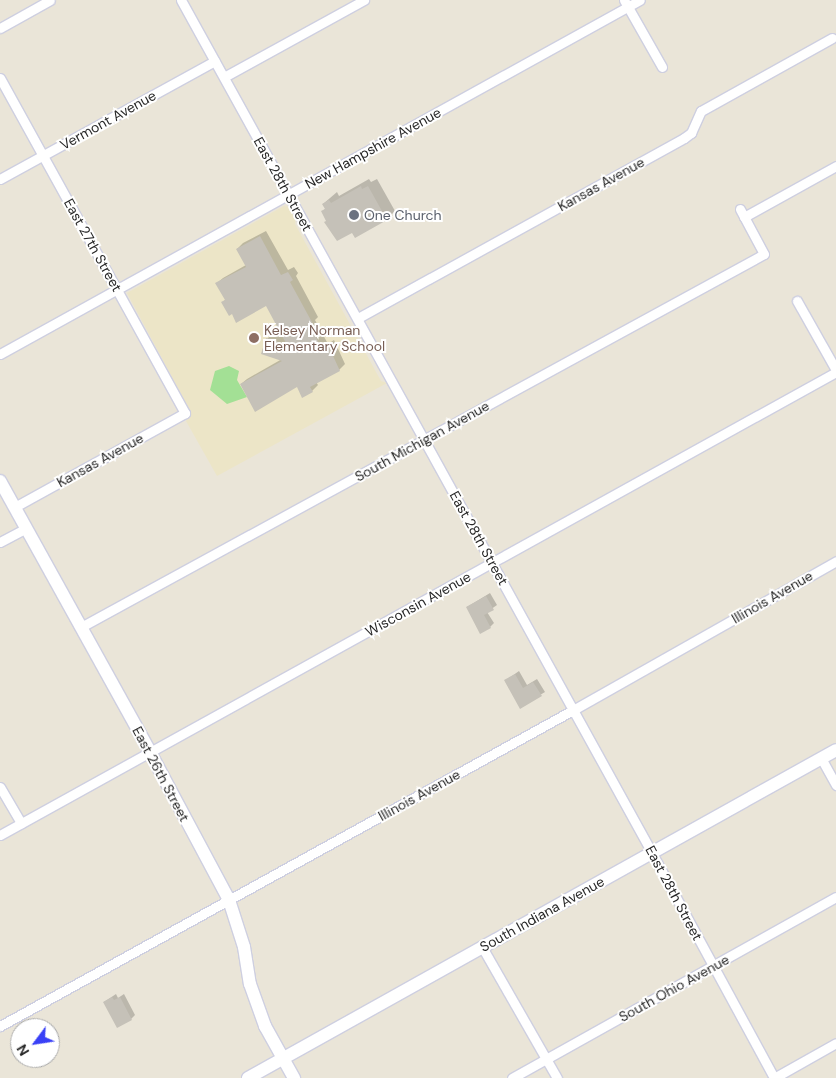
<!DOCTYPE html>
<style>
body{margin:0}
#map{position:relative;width:836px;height:1078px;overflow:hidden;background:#eae5d8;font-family:"DM Sans",sans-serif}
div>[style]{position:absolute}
.education>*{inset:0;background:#ece5c7}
.green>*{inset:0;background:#a3e095}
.shadow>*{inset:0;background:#0003}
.building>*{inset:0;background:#c5c1b8}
.roads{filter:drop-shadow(1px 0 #cecfe0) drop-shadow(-1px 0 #cecfe0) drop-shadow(0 1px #cecfe0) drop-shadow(0 -1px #cecfe0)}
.street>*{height:9px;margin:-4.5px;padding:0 4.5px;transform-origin:4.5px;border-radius:4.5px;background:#fff}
.secondary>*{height:12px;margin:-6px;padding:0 6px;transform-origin:6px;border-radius:6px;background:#fff}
.dots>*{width:14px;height:14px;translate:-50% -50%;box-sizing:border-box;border:2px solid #fff;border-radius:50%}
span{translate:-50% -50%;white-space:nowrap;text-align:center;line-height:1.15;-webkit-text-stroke:4px #fff;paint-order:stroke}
.street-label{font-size:14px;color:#272727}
.worship-label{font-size:14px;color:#5b616d}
.left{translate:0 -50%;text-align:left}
.education-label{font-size:14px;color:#785e54}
.north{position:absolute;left:10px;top:1018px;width:50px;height:50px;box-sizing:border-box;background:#fff;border:1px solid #a9a9a9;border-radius:50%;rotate:239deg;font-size:14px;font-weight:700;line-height:20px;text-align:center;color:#272727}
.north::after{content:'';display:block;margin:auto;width:18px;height:22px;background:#3940f6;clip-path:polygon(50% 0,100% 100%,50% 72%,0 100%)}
</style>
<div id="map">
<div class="education">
<i style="clip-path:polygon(284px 206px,291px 207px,296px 217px,295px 224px,381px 381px,387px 383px,217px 476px,186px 421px,189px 417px,189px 409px,127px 293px)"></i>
</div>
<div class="green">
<i style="clip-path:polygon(229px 366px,239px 371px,237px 380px,247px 397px,227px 404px,210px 390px,215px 371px)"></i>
</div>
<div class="shadow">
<i style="clip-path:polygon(369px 179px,371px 182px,377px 179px,395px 211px,387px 219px,355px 236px,352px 231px,323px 211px,326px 208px,323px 204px,337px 192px,339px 196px)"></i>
<i style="clip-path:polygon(266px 231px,288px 270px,294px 267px,298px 273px,296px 276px,318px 317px,315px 320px,328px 344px,334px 340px,345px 364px,339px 370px,316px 382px,318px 385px,312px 391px,297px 386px,241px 384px,247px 379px,282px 359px,267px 339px,273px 333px,284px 336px,267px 304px,232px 313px,223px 302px,226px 299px,217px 283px,223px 278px,246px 265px,237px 249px,243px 243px)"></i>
<i style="clip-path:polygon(490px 593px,497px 605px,487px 612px,494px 623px,490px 627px,467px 607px)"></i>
<i style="clip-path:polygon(519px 671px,527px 685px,537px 679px,545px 692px,520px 707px,505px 681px)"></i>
<i style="clip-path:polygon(116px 994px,118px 998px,124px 994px,135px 1015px,131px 1019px,104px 1002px)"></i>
</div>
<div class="building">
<i style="clip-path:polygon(361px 186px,362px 189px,368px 186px,387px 220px,355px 238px,352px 233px,337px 241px,324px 222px,326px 221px,321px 211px,325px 209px,322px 204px,329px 200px,331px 203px)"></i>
<i style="clip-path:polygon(260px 236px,281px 275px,288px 272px,293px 280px,290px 282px,313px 324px,310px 326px,322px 349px,328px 345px,340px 371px,310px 387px,313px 392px,302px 398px,297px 387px,255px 412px,240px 384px,282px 361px,261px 354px,266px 338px,287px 345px,266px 306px,236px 323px,232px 314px,229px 316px,221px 302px,225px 300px,215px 283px,246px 267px,236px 249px)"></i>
<i style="clip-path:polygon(486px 596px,494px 610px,484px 615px,491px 628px,480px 634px,466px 607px)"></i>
<i style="clip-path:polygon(515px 674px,523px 688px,533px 682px,542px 696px,520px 709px,504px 680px)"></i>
<i style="clip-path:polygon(112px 997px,114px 1000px,120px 997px,132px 1020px,117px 1028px,103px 1002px)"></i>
</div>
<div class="roads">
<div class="street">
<i style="left:181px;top:0;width:974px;rotate:61.09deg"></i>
<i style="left:652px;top:853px;width:256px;rotate:61.5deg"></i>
<i style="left:624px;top:0;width:77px;rotate:60.4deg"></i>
<i style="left:0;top:28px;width:57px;rotate:-29.2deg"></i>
<i style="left:224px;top:77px;width:160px;rotate:-28.8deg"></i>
<i style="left:0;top:78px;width:383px;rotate:61.1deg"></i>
<i style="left:185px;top:413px;width:194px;rotate:151.1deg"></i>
<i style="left:0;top:179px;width:245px;rotate:-28.8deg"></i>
<i style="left:744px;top:217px;width:105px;rotate:-29deg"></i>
<i style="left:797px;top:301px;width:79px;rotate:60.5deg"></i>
<i style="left:358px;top:318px;width:372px;rotate:-28.9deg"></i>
<i style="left:684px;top:138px;width:9px;rotate:-36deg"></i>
<i style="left:691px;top:133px;width:24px;rotate:-66deg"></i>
<i style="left:701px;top:111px;width:150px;rotate:-29.1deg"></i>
<i style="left:0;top:354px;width:731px;rotate:-28.95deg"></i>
<i style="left:0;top:542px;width:30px;rotate:-28deg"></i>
<i style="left:81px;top:627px;width:778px;rotate:-28.64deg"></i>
<i style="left:764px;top:254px;width:51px;rotate:-118.1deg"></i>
<i style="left:821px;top:758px;width:31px;rotate:61deg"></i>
<i style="left:0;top:787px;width:42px;rotate:59.7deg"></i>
<i style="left:0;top:835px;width:956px;rotate:-28.98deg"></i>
<i style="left:482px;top:947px;width:151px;rotate:60.2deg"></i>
<i style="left:0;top:1026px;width:654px;rotate:-28.88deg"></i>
<i style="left:573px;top:710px;width:302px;rotate:-29.5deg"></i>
<i style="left:512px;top:1078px;width:371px;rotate:-29.2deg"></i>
<i style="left:774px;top:1078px;width:71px;rotate:-29.4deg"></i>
</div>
<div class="secondary">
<i style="left:0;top:481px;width:310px;rotate:61deg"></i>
<i style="left:150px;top:752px;width:168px;rotate:61.9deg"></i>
<i style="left:229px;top:900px;width:49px;rotate:72.3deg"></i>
<i style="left:244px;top:947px;width:37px;rotate:81deg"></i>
<i style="left:250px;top:984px;width:45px;rotate:70.3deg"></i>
<i style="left:265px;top:1026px;width:60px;rotate:60.9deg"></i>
<i style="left:248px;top:1078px;width:673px;rotate:-29.15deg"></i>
</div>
</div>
<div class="dots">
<i style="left:354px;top:215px;background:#6b7280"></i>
<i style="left:254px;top:338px;background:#8d6e63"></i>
</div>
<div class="street-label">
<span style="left:108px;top:120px;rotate:-29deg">Vermont Avenue</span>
<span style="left:373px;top:148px;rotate:-29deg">New Hampshire Avenue</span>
<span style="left:283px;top:184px;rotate:61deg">East 28th Street</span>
<span style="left:601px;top:184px;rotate:-29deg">Kansas Avenue</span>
<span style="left:93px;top:245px;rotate:61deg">East 27th Street</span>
<span style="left:422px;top:441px;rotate:-29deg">South Michigan Avenue</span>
<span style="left:100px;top:460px;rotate:-29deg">Kansas Avenue</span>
<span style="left:479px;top:538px;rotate:61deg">East 28th Street</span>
<span style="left:772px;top:597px;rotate:-30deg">Illinois Avenue</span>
<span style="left:418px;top:604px;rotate:-29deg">Wisconsin Avenue</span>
<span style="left:161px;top:774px;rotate:62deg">East 26th Street</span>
<span style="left:419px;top:795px;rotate:-29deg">Illinois Avenue</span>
<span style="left:674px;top:893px;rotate:62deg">East 28th Street</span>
<span style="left:542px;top:914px;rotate:-29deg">South Indiana Avenue</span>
<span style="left:674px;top:988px;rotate:-29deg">South Ohio Avenue</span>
</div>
<div class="worship-label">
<span class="left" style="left:364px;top:215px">One Church</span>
</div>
<div class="education-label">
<span class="left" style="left:264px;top:338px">Kelsey Norman<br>Elementary School</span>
</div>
<div class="north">N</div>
</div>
